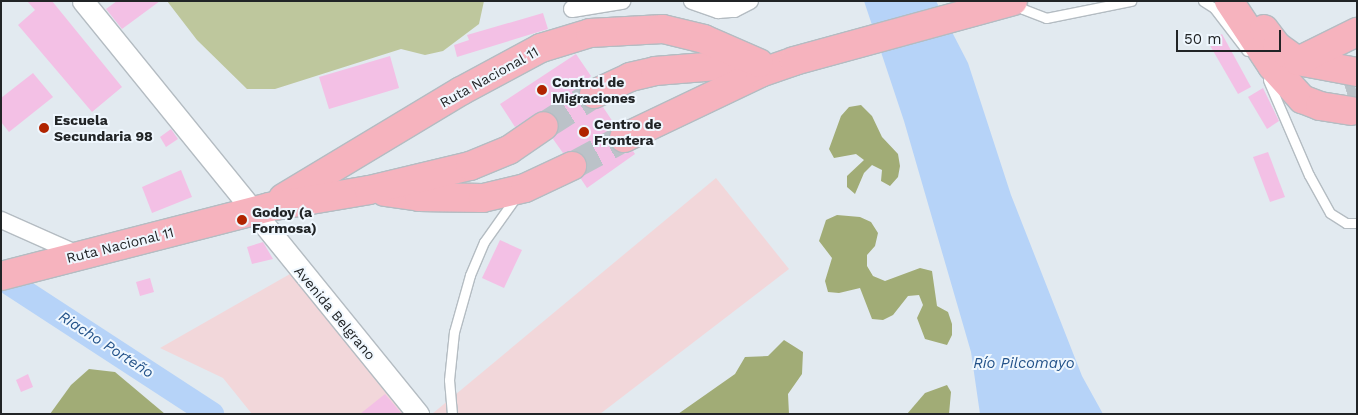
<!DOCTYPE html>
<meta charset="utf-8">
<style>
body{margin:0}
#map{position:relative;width:1358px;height:415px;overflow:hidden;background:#e2eaf0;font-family:"Work Sans",sans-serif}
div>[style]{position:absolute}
.industrial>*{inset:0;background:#f2d7da}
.green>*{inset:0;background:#bec79d}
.forest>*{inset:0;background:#a1ac76}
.water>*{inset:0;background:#b6d3f8}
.river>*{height:25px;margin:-12.5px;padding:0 12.5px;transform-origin:12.5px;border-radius:12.5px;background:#b6d3f8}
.building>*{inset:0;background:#f3c0e5}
.trunk-tunnel>*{height:28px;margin-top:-14px;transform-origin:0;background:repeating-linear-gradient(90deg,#bbc2c8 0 28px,transparent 0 42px)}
.roads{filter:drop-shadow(1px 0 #b4bcc2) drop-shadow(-1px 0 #b4bcc2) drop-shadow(0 1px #b4bcc2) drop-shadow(0 -1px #b4bcc2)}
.service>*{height:9px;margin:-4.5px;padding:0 4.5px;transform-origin:4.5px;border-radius:4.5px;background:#fff}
.minor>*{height:16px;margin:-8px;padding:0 8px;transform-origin:8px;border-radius:8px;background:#fff}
.tertiary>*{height:21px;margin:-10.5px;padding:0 10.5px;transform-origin:10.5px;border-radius:10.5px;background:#fff}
.trunk>*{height:28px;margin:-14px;padding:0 14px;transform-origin:14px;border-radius:14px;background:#f6b3be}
.dots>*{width:14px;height:14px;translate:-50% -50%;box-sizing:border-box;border:2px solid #eff7fe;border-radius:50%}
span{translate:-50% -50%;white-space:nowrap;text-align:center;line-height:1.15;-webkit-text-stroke:4px #eff7fe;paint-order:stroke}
.street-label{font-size:14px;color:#212426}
.poi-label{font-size:14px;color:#212426;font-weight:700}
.left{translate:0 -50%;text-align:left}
.water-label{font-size:15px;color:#235289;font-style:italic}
.frame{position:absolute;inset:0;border:2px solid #212426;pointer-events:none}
.scale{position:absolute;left:1176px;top:30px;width:105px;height:22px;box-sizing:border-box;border:2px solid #212426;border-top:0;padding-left:6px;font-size:15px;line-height:18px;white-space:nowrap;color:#212426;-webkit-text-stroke:4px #eff7fe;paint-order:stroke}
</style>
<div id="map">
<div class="industrial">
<i style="clip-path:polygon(716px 178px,789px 269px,600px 414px,432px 414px)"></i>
<i style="clip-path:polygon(290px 274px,408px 414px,252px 414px,223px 378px,160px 348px)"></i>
</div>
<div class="green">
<i style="clip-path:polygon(167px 1px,484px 1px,479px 24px,443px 51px,425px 55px,401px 49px,275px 89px,247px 89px,197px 40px)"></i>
</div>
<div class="forest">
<i style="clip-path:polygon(861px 105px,872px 116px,882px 137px,898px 154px,900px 166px,898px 177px,890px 186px,881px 181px,882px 170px,872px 165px,864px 173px,855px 194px,847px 187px,847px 176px,864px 160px,856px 154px,834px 158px,829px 149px,841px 116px,849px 107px)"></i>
<i style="clip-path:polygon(837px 215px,860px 217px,871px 222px,878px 233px,875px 246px,867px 255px,867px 266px,873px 276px,885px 281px,920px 268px,932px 271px,937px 306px,948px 312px,952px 324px,952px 335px,947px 345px,925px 339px,917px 318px,923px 305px,919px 295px,908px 296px,893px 315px,883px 320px,872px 319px,860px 288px,839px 293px,828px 292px,825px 281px,832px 258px,819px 241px,826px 220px)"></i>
<i style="clip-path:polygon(784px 340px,803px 352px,802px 374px,788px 394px,789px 414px,678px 414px,735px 374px,745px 357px,768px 356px)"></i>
<i style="clip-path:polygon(89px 369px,115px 372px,165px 414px,50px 414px,71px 385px)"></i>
<i style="clip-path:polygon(947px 385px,951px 392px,949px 414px,907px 414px,925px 393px)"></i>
</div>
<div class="water">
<i style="clip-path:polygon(864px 1px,936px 1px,968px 63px,1011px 195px,1082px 376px,1103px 414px,980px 414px,971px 352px,904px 121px)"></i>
</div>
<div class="river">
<i style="left:1px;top:277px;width:251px;rotate:33.1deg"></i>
</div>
<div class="building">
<i style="clip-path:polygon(27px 1px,52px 1px,122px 87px,92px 112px,18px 25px,35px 10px)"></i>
<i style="clip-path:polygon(117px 1px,160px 1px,122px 29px,106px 9px)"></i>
<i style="clip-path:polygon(543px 13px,548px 29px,457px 57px,454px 45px,469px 40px,467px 35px)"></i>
<i style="clip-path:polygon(1222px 34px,1251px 87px,1238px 94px,1208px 42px)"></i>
<i style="clip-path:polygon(576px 54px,591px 76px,581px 86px,580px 101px,592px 109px,603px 107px,615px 125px,608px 137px,615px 151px,623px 154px,633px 151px,635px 154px,587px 188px,581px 179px,587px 168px,586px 159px,574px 151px,563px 153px,553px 139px,560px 125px,557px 117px,542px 111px,515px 127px,500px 104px)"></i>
<i style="clip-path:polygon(390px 56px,399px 88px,329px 109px,319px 77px)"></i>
<i style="clip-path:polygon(33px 73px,53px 97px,9px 132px,1px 122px,1px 98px)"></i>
<i style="clip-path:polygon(1263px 88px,1279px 121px,1267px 129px,1248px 97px)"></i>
<i style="clip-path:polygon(171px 129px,178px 139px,166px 147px,160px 137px)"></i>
<i style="clip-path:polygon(1268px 152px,1285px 197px,1270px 202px,1253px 157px)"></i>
<i style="clip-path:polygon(181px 170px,192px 197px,152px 213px,142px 187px)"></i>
<i style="clip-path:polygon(500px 240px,522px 250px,504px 288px,482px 278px)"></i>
<i style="clip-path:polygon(263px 242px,273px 259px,252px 264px,247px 247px)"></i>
<i style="clip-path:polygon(150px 278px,154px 292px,140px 296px,136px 282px)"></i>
<i style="clip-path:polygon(28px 374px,33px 387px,21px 392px,16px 380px)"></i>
<i style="clip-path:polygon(385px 394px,402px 414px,360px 414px)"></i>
</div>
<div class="trunk-tunnel">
<i style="left:1347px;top:94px;width:10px;rotate:-17deg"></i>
<i style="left:544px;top:126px;width:59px;rotate:-32.6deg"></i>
<i style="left:572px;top:166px;width:59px;rotate:-28.3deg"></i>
</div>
<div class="roads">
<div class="service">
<i style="left:1017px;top:1px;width:10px;rotate:53deg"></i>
<i style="left:1023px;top:9px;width:25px;rotate:21deg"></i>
<i style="left:1046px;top:18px;width:87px;rotate:-11.3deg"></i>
<i style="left:1203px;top:1px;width:13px;rotate:32deg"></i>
<i style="left:1214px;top:8px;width:54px;rotate:52.5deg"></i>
<i style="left:1268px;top:80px;width:103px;rotate:66.7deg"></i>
<i style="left:1309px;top:175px;width:43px;rotate:61.1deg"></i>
<i style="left:1330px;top:213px;width:19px;rotate:32deg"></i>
<i style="left:1346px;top:223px;width:11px"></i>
<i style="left:452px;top:414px;width:34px;rotate:-95deg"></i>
<i style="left:449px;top:380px;width:48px;rotate:-84.1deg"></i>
<i style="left:454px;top:332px;width:59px;rotate:-74.3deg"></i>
<i style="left:470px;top:275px;width:36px;rotate:-67deg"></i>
<i style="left:484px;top:242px;width:55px;rotate:-54.6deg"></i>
</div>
<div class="minor">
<i style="left:692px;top:1px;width:28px;rotate:19deg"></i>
<i style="left:718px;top:10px;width:16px;rotate:-4deg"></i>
<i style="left:734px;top:9px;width:18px;rotate:-27deg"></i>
<i style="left:572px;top:9px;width:51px;rotate:-9.1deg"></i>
<i style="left:1px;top:220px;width:86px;rotate:23.9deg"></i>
</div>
<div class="tertiary">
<i style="left:83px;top:1px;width:532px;rotate:50.95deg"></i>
</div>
<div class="trunk">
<i style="left:1229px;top:1px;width:78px;rotate:56.5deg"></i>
<i style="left:1272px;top:66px;width:45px;rotate:47.7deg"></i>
<i style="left:1302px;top:99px;width:19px;rotate:21deg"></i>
<i style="left:1320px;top:106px;width:32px;rotate:9deg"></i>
<i style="left:1264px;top:29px;width:21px;rotate:53deg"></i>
<i style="left:1277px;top:46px;width:26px;rotate:36deg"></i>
<i style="left:1298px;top:61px;width:60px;rotate:10.6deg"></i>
<i style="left:1298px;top:61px;width:66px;rotate:-26.2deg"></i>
<i style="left:594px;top:94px;width:40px;rotate:-25deg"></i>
<i style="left:630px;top:77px;width:26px;rotate:-13deg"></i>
<i style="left:655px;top:71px;width:100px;rotate:-4.6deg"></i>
<i style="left:624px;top:138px;width:151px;rotate:-25.5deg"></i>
<i style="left:760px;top:73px;width:36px;rotate:-19deg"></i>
<i style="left:794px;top:61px;width:227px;rotate:-15.3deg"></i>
<i style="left:385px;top:192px;width:34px;rotate:8deg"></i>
<i style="left:419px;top:197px;width:64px;rotate:0.9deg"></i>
<i style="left:483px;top:198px;width:43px;rotate:-13.4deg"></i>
<i style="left:525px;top:188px;width:52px;rotate:-25.1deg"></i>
<i style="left:283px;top:198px;width:208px;rotate:-31deg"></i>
<i style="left:461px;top:91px;width:91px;rotate:-28.3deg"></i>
<i style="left:541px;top:48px;width:51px;rotate:-17deg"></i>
<i style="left:590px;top:33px;width:73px;rotate:-3.1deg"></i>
<i style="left:663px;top:29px;width:42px;rotate:13.7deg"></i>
<i style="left:704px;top:39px;width:60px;rotate:23.6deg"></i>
<i style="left:1px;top:276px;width:277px;rotate:-14.4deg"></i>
<i style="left:269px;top:207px;width:101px;rotate:-9.6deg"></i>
<i style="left:369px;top:190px;width:104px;rotate:-13.4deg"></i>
<i style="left:470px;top:166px;width:42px;rotate:-22.3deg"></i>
<i style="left:509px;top:150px;width:42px;rotate:-34.4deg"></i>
</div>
</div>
<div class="dots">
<i style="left:542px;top:90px;background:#b02400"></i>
<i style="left:44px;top:128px;background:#b02400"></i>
<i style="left:584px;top:132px;background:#b02400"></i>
<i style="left:242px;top:220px;background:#b02400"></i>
</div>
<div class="street-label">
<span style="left:489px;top:77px;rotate:-29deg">Ruta Nacional 11</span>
<span style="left:120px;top:245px;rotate:-14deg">Ruta Nacional 11</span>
<span style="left:335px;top:313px;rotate:50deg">Avenida Belgrano</span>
</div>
<div class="poi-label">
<span class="left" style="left:552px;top:90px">Control de<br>Migraciones</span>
<span class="left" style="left:54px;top:128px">Escuela<br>Secundaria 98</span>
<span class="left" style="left:594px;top:132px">Centro de<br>Frontera</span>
<span class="left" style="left:252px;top:220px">Godoy (a<br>Formosa)</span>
</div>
<div class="water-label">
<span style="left:106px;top:345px;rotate:33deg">Riacho Porteño</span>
<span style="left:1024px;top:364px">Río Pilcomayo</span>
</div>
<div class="frame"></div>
<div class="scale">50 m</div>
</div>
